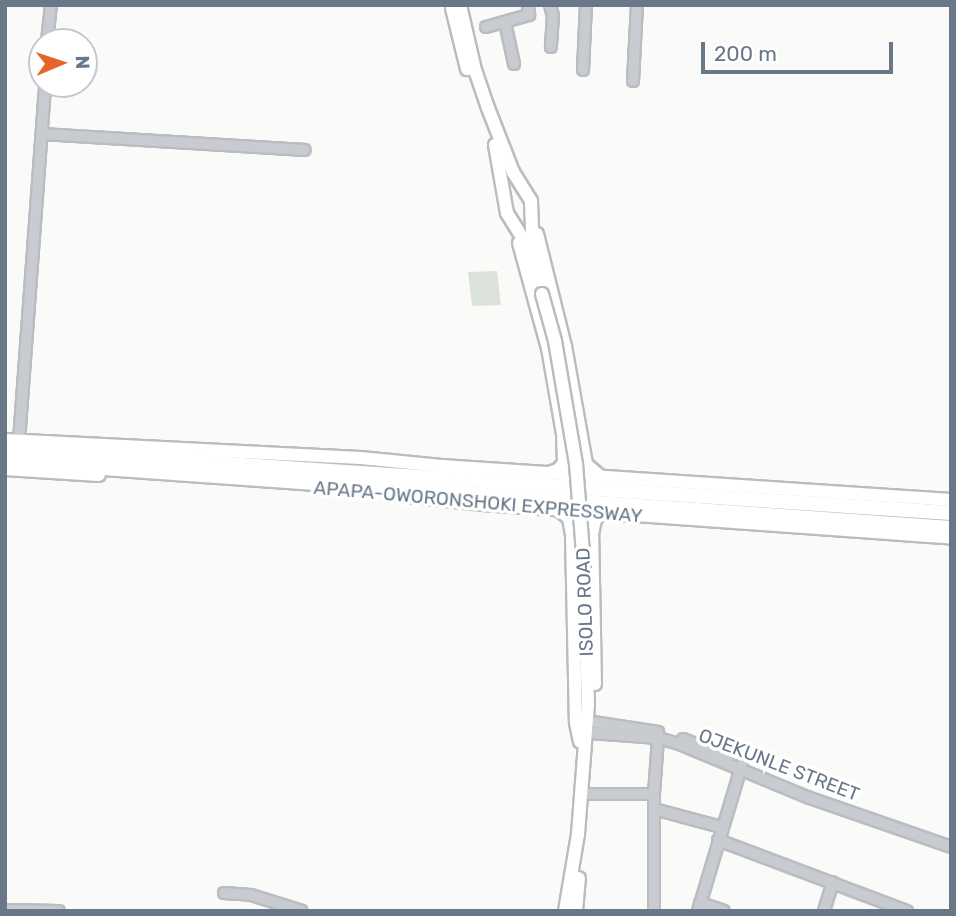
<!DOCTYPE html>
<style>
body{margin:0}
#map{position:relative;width:956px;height:916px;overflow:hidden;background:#fafaf8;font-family:Rubik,sans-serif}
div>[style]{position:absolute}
.green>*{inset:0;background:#dbe2d9}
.roads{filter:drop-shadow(2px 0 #b9bdc1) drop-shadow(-2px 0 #b9bdc1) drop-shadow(0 2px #b9bdc1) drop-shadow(0 -2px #b9bdc1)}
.minor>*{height:10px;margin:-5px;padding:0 5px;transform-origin:5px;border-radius:5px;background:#c8cbcf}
.major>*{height:12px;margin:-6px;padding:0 6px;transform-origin:6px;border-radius:6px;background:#fff}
.highway>*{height:14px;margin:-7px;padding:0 7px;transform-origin:7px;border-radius:7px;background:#fff}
.bridges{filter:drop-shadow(2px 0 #b9bdc1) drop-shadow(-2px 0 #b9bdc1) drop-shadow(0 2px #b9bdc1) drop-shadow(0 -2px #b9bdc1)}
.major-bridge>*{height:12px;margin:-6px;padding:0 6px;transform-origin:6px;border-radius:6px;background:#fff}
span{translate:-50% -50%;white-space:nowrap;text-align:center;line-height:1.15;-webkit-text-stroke:7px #fff;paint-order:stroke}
.street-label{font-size:19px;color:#687889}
.frame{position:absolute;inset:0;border:7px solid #687889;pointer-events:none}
.north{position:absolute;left:28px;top:28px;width:70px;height:70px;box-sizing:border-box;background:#fff;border:2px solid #c3c9d0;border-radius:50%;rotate:88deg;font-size:19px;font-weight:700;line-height:28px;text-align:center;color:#687889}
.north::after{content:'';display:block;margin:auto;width:24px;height:32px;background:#e6632b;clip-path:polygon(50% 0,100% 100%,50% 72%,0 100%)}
.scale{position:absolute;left:701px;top:42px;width:192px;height:32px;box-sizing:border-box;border:4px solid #687889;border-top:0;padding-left:9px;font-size:21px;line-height:24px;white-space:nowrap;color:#687889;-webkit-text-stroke:5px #fff;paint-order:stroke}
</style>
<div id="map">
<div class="green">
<i style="clip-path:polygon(497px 271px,501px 305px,472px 306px,468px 272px)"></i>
</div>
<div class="roads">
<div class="minor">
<i style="left:550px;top:5px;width:11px;rotate:75deg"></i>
<i style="left:553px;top:16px;width:31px;rotate:94deg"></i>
<i style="left:505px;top:22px;width:43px;rotate:77.9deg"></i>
<i style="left:486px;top:27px;width:45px;rotate:-15.6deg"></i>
<i style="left:529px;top:15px;width:10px;rotate:-96deg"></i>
<i style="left:47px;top:42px;width:37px;rotate:-84deg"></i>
<i style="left:583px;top:70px;width:65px;rotate:-87.4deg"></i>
<i style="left:633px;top:81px;width:76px;rotate:-87deg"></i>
<i style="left:43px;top:134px;width:262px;rotate:3.5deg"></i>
<i style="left:19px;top:441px;width:358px;rotate:-85.8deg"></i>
<i style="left:593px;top:722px;width:66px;rotate:8.7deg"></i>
<i style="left:591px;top:733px;width:67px;rotate:4.3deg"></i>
<i style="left:658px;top:738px;width:22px;rotate:16deg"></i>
<i style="left:679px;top:744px;width:139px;rotate:22.5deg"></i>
<i style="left:807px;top:797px;width:152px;rotate:19.1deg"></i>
<i style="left:683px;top:739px;width:48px;rotate:22.2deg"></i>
<i style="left:586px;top:794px;width:68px"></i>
<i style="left:654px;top:794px;width:56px;rotate:-85.9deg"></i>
<i style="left:654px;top:809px;width:69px;rotate:15deg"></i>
<i style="left:718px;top:840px;width:202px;rotate:20.6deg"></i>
<i style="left:224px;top:893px;width:27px;rotate:4deg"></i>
<i style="left:251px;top:895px;width:53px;rotate:17.4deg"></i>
<i style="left:700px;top:903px;width:25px;rotate:18deg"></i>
<i style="left:5px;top:910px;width:54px;rotate:1.1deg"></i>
<i style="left:654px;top:911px;width:117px;rotate:-90deg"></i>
<i style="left:698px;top:911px;width:153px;rotate:-73.3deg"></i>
<i style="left:824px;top:911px;width:30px;rotate:-73deg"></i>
</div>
<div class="major">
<i style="left:460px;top:5px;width:67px;rotate:77deg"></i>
<i style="left:475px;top:70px;width:40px;rotate:71.1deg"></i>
<i style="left:488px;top:108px;width:69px;rotate:68.7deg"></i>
<i style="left:513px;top:172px;width:34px;rotate:58deg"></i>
<i style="left:531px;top:201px;width:54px;rotate:87.9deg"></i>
<i style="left:533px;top:255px;width:40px;rotate:77deg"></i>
<i style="left:452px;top:8px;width:63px;rotate:76.2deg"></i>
<i style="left:495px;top:145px;width:69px;rotate:80deg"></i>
<i style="left:507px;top:213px;width:49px;rotate:58.2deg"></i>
<i style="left:537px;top:234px;width:115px;rotate:76deg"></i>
<i style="left:565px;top:346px;width:120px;rotate:79.9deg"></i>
<i style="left:586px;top:464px;width:18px;rotate:41deg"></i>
<i style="left:519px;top:243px;width:109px;rotate:74.6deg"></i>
<i style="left:548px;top:348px;width:87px;rotate:80.1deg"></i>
<i style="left:563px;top:434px;width:29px;rotate:88deg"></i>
<i style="left:564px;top:463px;width:9px;rotate:131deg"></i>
<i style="left:558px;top:470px;width:9px;rotate:162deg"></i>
<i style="left:5px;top:440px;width:356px;rotate:2.9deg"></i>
<i style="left:361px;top:458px;width:81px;rotate:5.6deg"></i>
<i style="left:442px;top:466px;width:510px;rotate:3.82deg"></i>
<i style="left:5px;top:469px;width:94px;rotate:3.7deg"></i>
<i style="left:400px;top:495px;width:82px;rotate:6.3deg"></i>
<i style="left:482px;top:504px;width:470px;rotate:4.1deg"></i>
<i style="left:559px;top:510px;width:13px;rotate:39deg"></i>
<i style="left:569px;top:518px;width:17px;rotate:80deg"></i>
<i style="left:572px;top:535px;width:188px;rotate:88.8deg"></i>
<i style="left:576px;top:723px;width:19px;rotate:78deg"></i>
<i style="left:595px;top:684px;width:150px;rotate:-91.1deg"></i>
<i style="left:592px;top:534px;width:14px;rotate:-78deg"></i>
<i style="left:595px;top:520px;width:10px;rotate:-53deg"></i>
<i style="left:565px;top:911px;width:78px;rotate:-80.4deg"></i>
<i style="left:578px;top:834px;width:130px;rotate:-85.6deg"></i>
<i style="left:588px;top:704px;width:138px;rotate:-91.7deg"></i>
<i style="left:576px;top:911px;width:33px;rotate:-85deg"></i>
</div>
<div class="highway">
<i style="left:5px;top:449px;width:948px;rotate:3.87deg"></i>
<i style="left:5px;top:461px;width:948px;rotate:4.05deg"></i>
</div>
</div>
<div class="bridges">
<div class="major-bridge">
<i style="left:542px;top:294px;width:49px;rotate:74.5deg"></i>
<i style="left:555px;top:341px;width:125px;rotate:80.3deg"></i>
<i style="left:576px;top:464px;width:102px;rotate:85.5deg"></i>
</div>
</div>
<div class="street-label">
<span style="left:478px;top:502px;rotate:5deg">APAPA-OWORONSHOKI EXPRESSWAY</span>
<span style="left:585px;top:602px;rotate:-92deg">ISOLO ROAD</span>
<span style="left:779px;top:765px;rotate:21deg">OJEKUNLE STREET</span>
</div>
<div class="frame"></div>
<div class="north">N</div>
<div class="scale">200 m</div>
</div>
